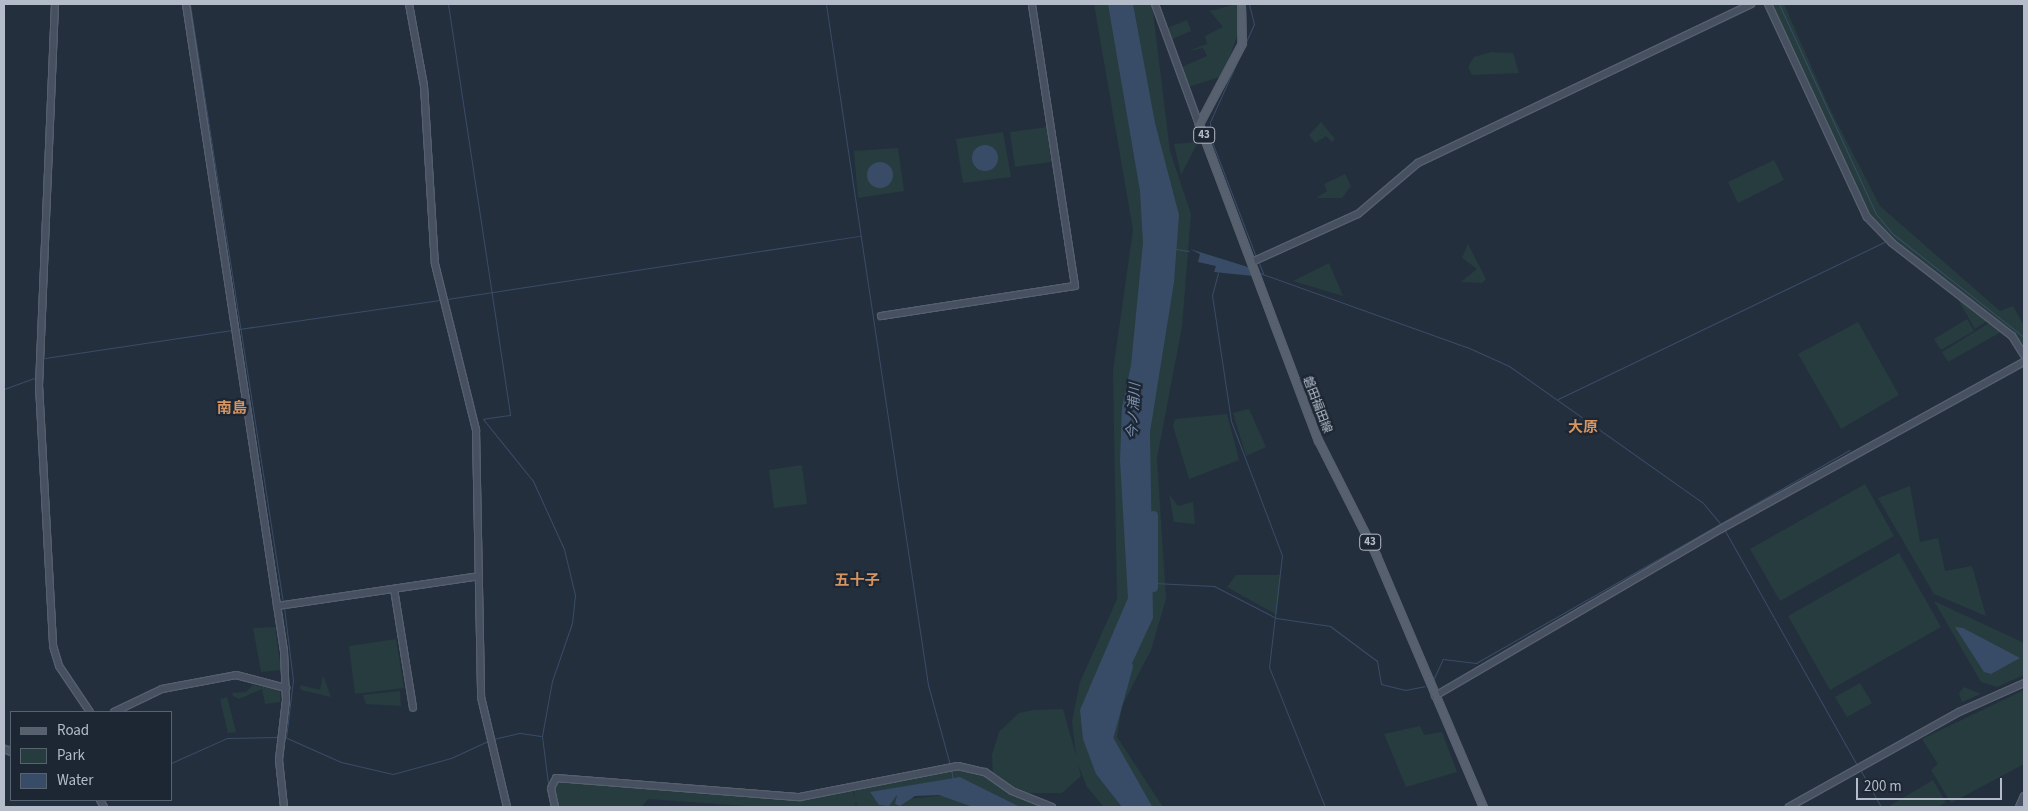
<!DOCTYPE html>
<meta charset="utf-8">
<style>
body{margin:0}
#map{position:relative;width:2028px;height:811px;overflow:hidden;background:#242f3e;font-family:"Source Sans 3","Noto Sans JP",sans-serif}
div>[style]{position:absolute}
.green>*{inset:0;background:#263c3f}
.water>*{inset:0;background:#394c67}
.round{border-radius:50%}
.stream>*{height:1px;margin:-0.5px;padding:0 0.5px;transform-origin:0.5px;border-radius:0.5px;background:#394c67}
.river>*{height:9px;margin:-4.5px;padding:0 4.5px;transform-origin:4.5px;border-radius:4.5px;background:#394c67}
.roads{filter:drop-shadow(1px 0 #565f6c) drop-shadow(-1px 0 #565f6c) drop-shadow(0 1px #565f6c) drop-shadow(0 -1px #565f6c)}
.secondary>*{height:6px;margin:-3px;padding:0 3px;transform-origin:3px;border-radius:3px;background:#465061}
.primary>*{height:7px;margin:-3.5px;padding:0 3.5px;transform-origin:3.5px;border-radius:3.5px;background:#56606e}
span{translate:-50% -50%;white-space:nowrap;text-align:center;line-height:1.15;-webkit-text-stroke:4.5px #1d2633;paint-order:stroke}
.shield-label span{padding:1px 4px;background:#1d2633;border:1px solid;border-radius:4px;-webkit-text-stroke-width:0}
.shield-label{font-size:11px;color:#b4bcc9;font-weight:700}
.street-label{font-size:12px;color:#b4bcc9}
.water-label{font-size:14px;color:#7c92b1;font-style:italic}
.quarter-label{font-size:15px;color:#d59563;font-weight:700}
.frame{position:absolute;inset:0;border:5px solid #b4bcc9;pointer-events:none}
.legend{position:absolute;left:10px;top:711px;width:162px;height:90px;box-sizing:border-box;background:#1d2633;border:1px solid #59626f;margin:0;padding:6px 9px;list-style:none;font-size:15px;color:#b4bcc9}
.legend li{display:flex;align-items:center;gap:10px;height:25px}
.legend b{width:25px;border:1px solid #59626f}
.scale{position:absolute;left:1856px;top:778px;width:146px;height:22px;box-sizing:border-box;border:2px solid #b4bcc9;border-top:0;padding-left:6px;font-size:15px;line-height:18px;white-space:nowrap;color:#b4bcc9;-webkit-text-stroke:4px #1d2633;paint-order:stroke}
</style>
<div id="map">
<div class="green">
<i style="clip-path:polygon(1094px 4px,1152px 4px,1170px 151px,1191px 214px,1182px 327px,1157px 458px,1166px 599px,1151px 650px,1122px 706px,1117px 737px,1163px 807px,1104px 807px,1087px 787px,1078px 764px,1081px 776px,1062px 793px,1028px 793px,996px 779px,1043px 807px,1019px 807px,960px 777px,870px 793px,905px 799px,949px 795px,973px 807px,857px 807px,856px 802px,855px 807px,760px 807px,648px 799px,642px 807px,555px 807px,553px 781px,800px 800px,852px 788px,855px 799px,854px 788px,943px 770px,968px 770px,993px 777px,992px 755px,999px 732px,1019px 713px,1034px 710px,1063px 709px,1076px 755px,1072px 721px,1080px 682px,1117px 599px,1113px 371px,1133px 230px)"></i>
<i style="clip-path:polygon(1237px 4px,1240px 28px,1223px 76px,1188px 87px,1182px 67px,1207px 56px,1203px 48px,1188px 51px,1207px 44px,1205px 36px,1223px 27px,1210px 11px)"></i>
<i style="clip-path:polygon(1768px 4px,1784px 4px,1829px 107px,1880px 206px,2000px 311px,2013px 306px,2024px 326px,2024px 355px,2006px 331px,1869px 219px)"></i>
<i style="clip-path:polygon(1187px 20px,1191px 31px,1168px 41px,1165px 29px)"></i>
<i style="clip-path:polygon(1491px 52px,1513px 53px,1519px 73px,1472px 75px,1468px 67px,1474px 57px)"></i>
<i style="clip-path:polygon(1321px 122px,1335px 139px,1332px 142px,1326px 136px,1315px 143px,1309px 135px)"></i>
<i style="clip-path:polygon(1047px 127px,1051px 162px,1015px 167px,1010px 132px)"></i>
<i style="clip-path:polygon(1003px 132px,1011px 177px,963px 183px,956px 139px)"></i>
<i style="clip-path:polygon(1198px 142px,1181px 175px,1174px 144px)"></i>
<i style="clip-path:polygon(898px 148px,904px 191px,858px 198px,854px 151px)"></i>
<i style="clip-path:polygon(1774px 160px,1784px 180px,1738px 203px,1728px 182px)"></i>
<i style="clip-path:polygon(1345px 174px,1351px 186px,1342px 198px,1316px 198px,1327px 191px,1324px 184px)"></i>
<i style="clip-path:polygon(1468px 244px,1486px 279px,1482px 283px,1461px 282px,1477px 269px,1462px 258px)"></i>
<i style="clip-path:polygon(1329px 263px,1343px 296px,1293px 281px)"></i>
<i style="clip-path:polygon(1956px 296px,1987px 321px,1975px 329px)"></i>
<i style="clip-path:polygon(1967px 319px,1974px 331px,1941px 350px,1934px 339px)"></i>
<i style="clip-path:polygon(1858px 322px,1899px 395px,1841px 429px,1798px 354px)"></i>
<i style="clip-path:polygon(1989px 323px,2001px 332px,1948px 362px,1942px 352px)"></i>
<i style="clip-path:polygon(1249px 409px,1266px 447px,1246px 456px,1233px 413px)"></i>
<i style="clip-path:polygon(1227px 414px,1239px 460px,1189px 479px,1173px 426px,1175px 419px)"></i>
<i style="clip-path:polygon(802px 465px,807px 504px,774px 508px,769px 470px)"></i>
<i style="clip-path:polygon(1865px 484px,1894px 536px,1780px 601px,1750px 549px)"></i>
<i style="clip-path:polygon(1910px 486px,1920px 542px,1938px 538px,1945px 571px,1972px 566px,1986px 616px,1934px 594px,1878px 498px)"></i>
<i style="clip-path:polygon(1169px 494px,1178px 506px,1193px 502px,1195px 524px,1174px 522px)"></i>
<i style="clip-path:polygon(1899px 553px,1941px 627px,1830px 690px,1788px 616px)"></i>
<i style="clip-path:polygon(1236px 575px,1281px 575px,1277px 615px,1227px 587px)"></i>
<i style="clip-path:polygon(1934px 601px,2024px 643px,2024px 675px,1997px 687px,1981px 682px)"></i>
<i style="clip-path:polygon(275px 627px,281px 670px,261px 672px,253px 628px)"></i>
<i style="clip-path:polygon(396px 639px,404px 688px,355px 694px,349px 646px)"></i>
<i style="clip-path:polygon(323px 675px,331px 697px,301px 690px,300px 685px,320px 690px)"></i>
<i style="clip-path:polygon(1860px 683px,1872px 703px,1847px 717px,1835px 697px)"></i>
<i style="clip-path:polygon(253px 685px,280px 690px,280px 702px,265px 704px,262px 689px,239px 699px,233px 696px,232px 693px,246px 692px)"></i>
<i style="clip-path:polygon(1964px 687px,1981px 694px,1962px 702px,1959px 693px)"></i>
<i style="clip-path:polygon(2024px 690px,2024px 764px,1951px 803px,1931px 770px,1938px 764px,1922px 739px)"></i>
<i style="clip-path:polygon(400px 691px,401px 706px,366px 704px,363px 695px)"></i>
<i style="clip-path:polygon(227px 697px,236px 732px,228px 733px,220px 699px)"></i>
<i style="clip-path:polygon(1420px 726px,1424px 735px,1442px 732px,1457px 772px,1406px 787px,1384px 734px)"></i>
<i style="clip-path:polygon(1933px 780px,1946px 803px,1937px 807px,1888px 807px)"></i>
</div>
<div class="water">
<i style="clip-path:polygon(1108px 4px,1133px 4px,1155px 123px,1179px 215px,1174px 282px,1150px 432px,1153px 618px,1115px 700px,1108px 737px,1149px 807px,1122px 807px,1096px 774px,1083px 739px,1080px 710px,1128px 598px,1120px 460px,1122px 407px,1131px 365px,1143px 243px,1140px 191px)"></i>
<i class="round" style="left:972px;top:145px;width:26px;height:26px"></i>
<i class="round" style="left:867px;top:162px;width:26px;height:26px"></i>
<i style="clip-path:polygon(1190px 249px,1251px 268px,1253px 276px,1214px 272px,1216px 266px,1198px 262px,1200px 254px)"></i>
<i style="clip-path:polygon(1955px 627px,1963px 628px,2020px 658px,1991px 674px,1984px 672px)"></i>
<i style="clip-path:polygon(960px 777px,1020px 807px,973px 807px,939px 795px,915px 796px,900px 806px,895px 804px,897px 795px,889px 806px,879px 805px,870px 792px)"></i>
</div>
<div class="stream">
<i style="left:190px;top:4px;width:606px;rotate:81.17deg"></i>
<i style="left:448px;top:4px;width:416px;rotate:81.4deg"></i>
<i style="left:510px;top:415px;width:27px;rotate:172deg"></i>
<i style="left:483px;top:419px;width:80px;rotate:51.1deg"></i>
<i style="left:533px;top:481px;width:75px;rotate:65.5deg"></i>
<i style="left:564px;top:549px;width:47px;rotate:76.6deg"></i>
<i style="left:575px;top:595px;width:28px;rotate:96deg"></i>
<i style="left:572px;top:623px;width:61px;rotate:109deg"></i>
<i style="left:552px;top:681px;width:56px;rotate:100.3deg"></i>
<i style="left:542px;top:736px;width:72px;rotate:82.8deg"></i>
<i style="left:826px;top:4px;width:689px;rotate:81.48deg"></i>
<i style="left:928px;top:685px;width:83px;rotate:74.6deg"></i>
<i style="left:1249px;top:4px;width:21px;rotate:76deg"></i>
<i style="left:1254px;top:24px;width:107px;rotate:114.2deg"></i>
<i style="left:1210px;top:122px;width:17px;rotate:87deg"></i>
<i style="left:1211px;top:139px;width:126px;rotate:69.1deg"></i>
<i style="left:1779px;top:4px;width:231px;rotate:65.2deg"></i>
<i style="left:1876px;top:214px;width:26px;rotate:50deg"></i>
<i style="left:1893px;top:234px;width:167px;rotate:38.2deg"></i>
<i style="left:1176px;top:249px;width:13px;rotate:9deg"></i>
<i style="left:1259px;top:263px;width:11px;rotate:68deg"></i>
<i style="left:1257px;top:272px;width:223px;rotate:19.7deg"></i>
<i style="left:1467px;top:347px;width:46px;rotate:24.3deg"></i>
<i style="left:1509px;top:366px;width:237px;rotate:35.2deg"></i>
<i style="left:1703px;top:503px;width:30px;rotate:50deg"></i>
<i style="left:1218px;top:273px;width:23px;rotate:105deg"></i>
<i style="left:1212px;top:295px;width:127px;rotate:81.4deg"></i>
<i style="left:1231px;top:421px;width:143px;rotate:69.2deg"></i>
<i style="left:1282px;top:555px;width:113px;rotate:96.6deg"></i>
<i style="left:1269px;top:667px;width:151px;rotate:68.2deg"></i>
<i style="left:447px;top:299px;width:419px;rotate:-8.7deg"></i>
<i style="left:239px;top:329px;width:203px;rotate:-8.2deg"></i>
<i style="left:45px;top:358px;width:189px;rotate:-8.5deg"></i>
<i style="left:4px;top:389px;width:32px;rotate:-20deg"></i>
<i style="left:1558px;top:399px;width:362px;rotate:-25.7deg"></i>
<i style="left:1724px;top:529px;width:271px;rotate:60.6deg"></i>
<i style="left:1154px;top:583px;width:60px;rotate:2.9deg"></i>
<i style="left:1214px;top:586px;width:70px;rotate:27.3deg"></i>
<i style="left:1276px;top:618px;width:55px;rotate:8.4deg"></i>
<i style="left:1330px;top:626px;width:59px;rotate:36.7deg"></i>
<i style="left:1377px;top:661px;width:23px;rotate:80deg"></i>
<i style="left:1381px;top:684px;width:25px;rotate:14deg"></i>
<i style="left:1405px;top:690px;width:20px;rotate:-11deg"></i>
<i style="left:284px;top:607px;width:74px;rotate:83deg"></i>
<i style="left:293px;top:680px;width:58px;rotate:96.9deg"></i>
<i style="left:1433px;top:680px;width:23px;rotate:-65deg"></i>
<i style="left:1443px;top:659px;width:33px;rotate:7deg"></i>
<i style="left:1476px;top:663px;width:430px;rotate:-29.7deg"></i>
<i style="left:4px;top:682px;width:1px;rotate:-90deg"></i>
<i style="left:4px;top:699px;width:16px;rotate:90deg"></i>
<i style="left:287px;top:738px;width:59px;rotate:24deg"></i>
<i style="left:341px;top:762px;width:53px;rotate:13deg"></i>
<i style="left:393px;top:774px;width:60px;rotate:-15.4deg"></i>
<i style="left:451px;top:758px;width:43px;rotate:-24.8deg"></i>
<i style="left:493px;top:739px;width:28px;rotate:-13deg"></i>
<i style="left:520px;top:733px;width:21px;rotate:8deg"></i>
<i style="left:4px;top:744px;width:7px;rotate:16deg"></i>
<i style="left:171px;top:763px;width:61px;rotate:-24.1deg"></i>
<i style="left:227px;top:738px;width:51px;rotate:-1.1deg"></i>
<i style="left:951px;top:769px;width:11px;rotate:80deg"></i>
<i style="left:1861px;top:771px;width:41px;rotate:60.9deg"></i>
</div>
<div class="river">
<i style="left:1153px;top:515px;width:72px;rotate:90deg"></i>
<i style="left:1128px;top:666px;width:75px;rotate:105.5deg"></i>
<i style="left:1108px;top:738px;width:79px;rotate:60.5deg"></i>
</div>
<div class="roads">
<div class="secondary">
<i style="left:55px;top:4px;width:381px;rotate:92.4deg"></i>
<i style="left:39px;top:385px;width:261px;rotate:86.9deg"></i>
<i style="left:53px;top:646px;width:21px;rotate:73deg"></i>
<i style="left:59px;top:666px;width:55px;rotate:56deg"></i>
<i style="left:186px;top:4px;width:654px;rotate:81.39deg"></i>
<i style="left:284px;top:651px;width:49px;rotate:87.7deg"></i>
<i style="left:286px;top:700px;width:60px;rotate:96.7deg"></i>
<i style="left:279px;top:760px;width:47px;rotate:83.9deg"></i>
<i style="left:409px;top:4px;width:83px;rotate:79.6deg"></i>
<i style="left:424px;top:86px;width:178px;rotate:86.5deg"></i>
<i style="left:435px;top:264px;width:171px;rotate:76.1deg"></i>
<i style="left:476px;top:430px;width:267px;rotate:88.9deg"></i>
<i style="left:481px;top:697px;width:113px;rotate:76.7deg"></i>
<i style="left:1155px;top:4px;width:128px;rotate:69.9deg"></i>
<i style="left:1768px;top:4px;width:235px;rotate:65.1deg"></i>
<i style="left:1867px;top:217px;width:36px;rotate:46deg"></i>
<i style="left:1892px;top:243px;width:152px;rotate:37.8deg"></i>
<i style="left:2012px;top:336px;width:22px;rotate:58deg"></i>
<i style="left:1252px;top:262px;width:116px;rotate:-24.4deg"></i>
<i style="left:1358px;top:214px;width:79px;rotate:-40.4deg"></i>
<i style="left:1418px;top:163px;width:369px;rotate:-25.5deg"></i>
<i style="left:881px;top:316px;width:196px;rotate:-8.8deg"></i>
<i style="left:1075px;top:286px;width:285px;rotate:-98.7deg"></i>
<i style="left:394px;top:589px;width:120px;rotate:80.9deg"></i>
<i style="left:277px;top:606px;width:204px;rotate:-8.4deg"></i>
<i style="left:1435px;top:696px;width:331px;rotate:-30.3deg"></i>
<i style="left:1721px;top:529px;width:346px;rotate:-28.9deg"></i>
<i style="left:114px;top:712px;width:53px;rotate:-25.6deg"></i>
<i style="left:162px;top:689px;width:75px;rotate:-10.7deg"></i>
<i style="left:236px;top:675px;width:52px;rotate:14.6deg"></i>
<i style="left:4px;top:749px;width:8px;rotate:23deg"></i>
<i style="left:100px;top:800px;width:8px;rotate:60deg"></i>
<i style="left:555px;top:807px;width:19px;rotate:-102deg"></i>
<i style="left:551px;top:788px;width:11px;rotate:-63deg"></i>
<i style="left:556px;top:778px;width:245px;rotate:4.5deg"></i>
<i style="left:800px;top:797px;width:161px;rotate:-11.1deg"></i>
<i style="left:958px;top:766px;width:28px;rotate:13deg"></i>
<i style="left:985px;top:772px;width:33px;rotate:35deg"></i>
<i style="left:1012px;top:791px;width:43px;rotate:21.8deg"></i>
<i style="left:1789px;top:807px;width:195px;rotate:-29.2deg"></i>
<i style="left:1959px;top:712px;width:71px;rotate:-24deg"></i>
<i style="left:2019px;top:807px;width:12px;rotate:-66deg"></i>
</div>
<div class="primary">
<i style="left:1241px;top:4px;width:39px;rotate:89deg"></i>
<i style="left:1242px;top:43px;width:92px;rotate:118deg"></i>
<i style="left:1199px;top:124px;width:338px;rotate:69.4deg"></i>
<i style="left:1318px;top:440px;width:129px;rotate:63.2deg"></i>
<i style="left:1376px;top:555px;width:274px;rotate:67deg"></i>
</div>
</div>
<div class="shield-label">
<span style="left:1204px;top:135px">43</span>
<span style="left:1370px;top:542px">43</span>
</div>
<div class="street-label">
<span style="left:1317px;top:405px;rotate:69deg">磐田福田線</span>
</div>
<div class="water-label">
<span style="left:1134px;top:411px;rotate:-87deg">今ノ浦川</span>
</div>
<div class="quarter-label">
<span style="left:232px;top:409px">南島</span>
<span style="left:1583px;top:428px">大原</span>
<span style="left:857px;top:581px">五十子</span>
</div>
<div class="frame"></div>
<ul class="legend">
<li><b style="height:6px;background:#56606e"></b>Road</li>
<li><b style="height:14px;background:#263c3f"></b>Park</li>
<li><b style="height:14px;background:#394c67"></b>Water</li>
</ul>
<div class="scale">200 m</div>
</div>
